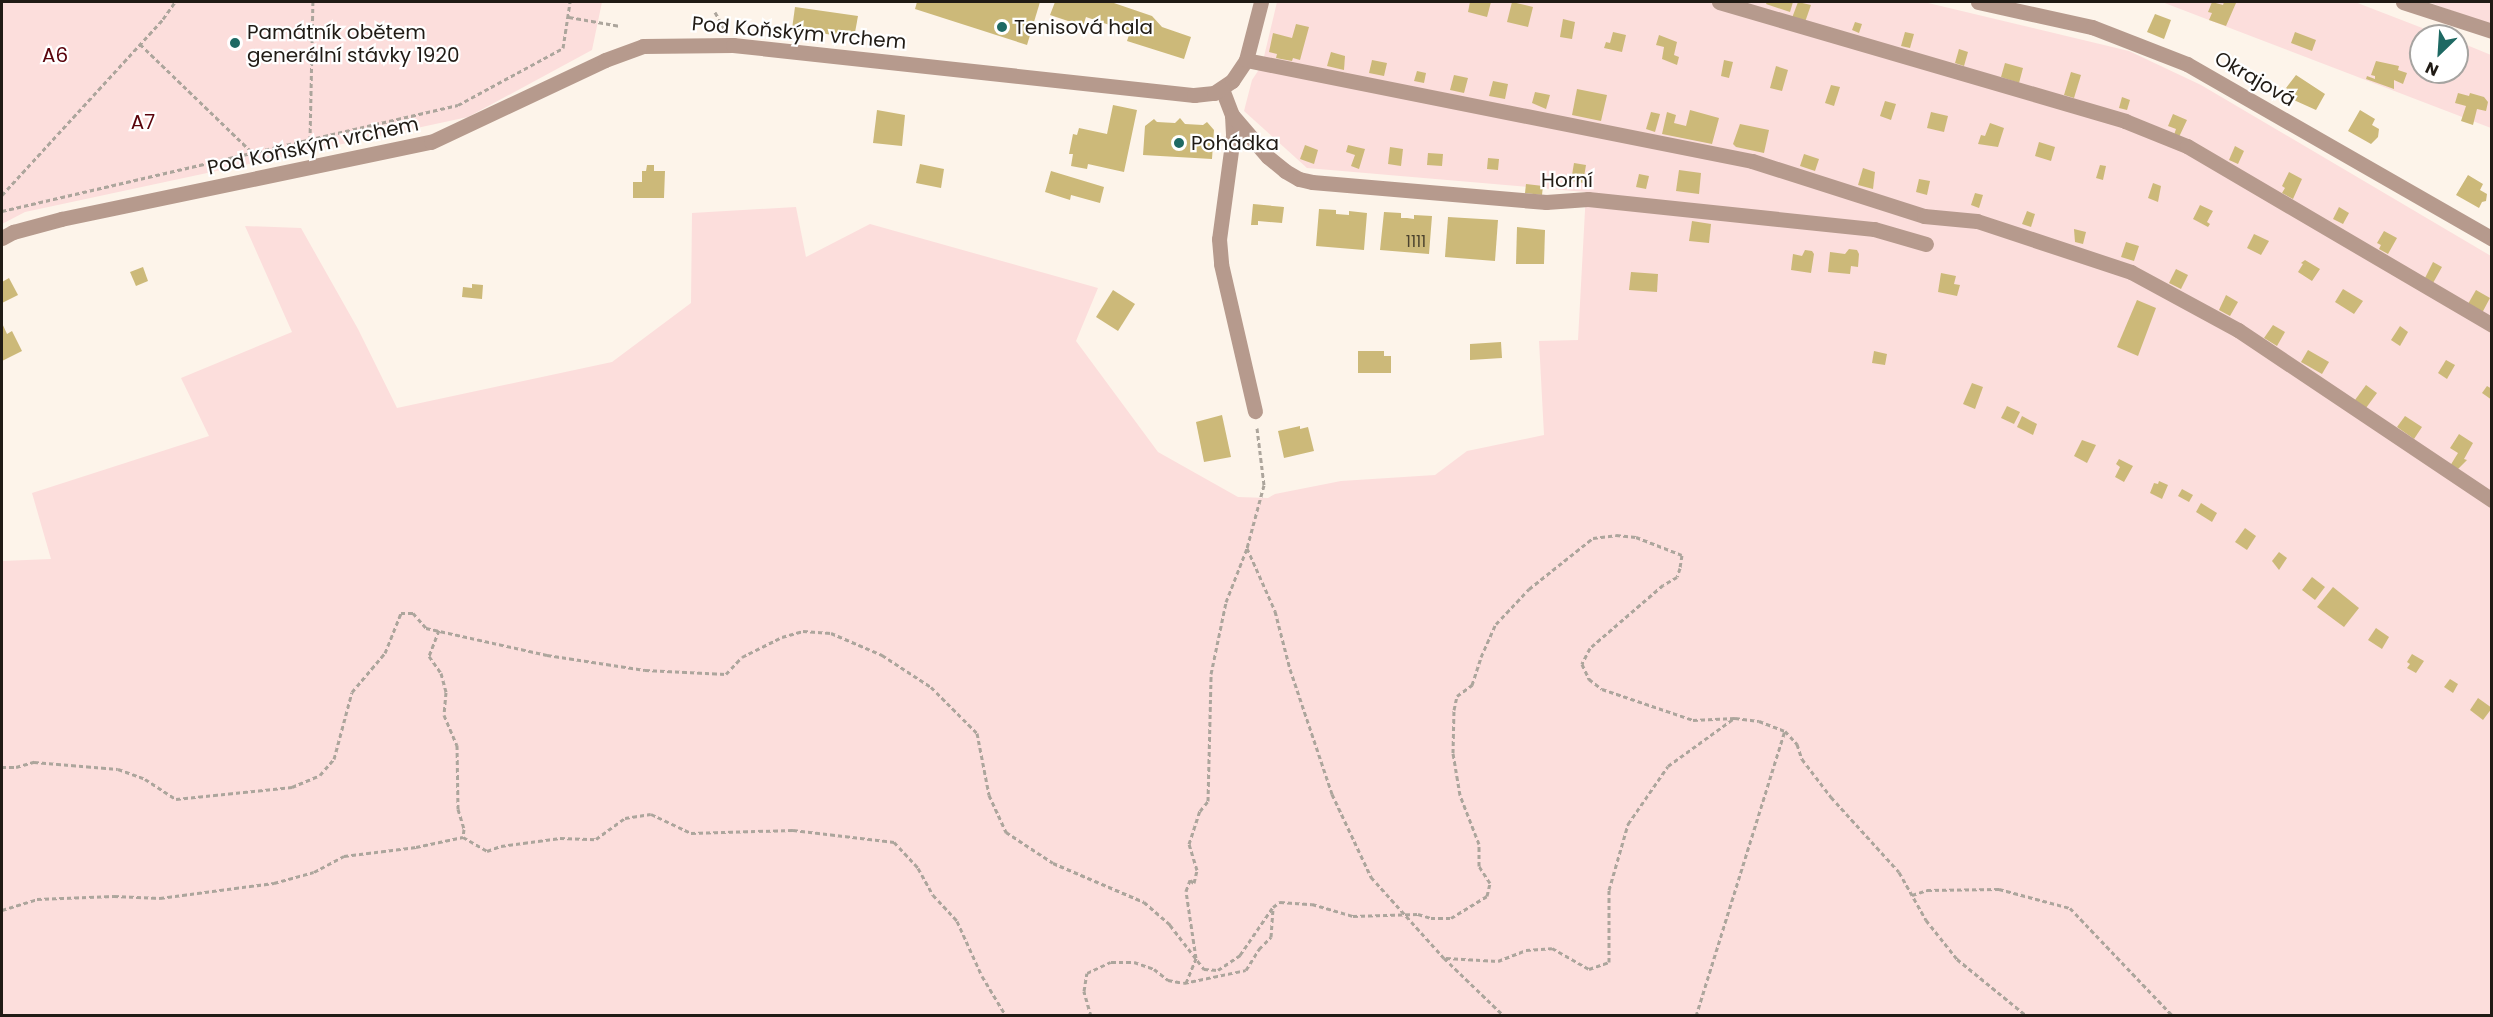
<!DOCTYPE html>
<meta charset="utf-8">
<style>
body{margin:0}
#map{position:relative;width:2493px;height:1017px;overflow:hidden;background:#fdf4ea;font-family:Poppins,sans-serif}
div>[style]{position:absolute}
.green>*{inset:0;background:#fcdedc}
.building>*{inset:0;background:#ccb979}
.path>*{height:3px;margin-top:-1.5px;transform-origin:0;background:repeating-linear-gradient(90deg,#aca59c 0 4.5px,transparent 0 7.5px)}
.minor>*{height:15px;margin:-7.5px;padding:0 7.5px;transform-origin:7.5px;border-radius:7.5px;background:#b69a8d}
.dots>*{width:16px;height:16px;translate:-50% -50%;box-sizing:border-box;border:3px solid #fff;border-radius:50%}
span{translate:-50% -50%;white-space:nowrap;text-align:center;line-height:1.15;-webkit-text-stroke:4.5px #fff;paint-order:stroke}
.number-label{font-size:16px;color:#4b422e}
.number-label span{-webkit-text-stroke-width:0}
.poi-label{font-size:20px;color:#201b15}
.left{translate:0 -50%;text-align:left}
.street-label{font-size:20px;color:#201b15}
.park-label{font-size:20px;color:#59030b}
.frame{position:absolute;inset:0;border:3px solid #201b15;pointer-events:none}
.north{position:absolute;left:2409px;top:24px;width:60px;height:60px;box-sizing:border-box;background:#fff;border:2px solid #a6a4a1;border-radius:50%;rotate:205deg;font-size:16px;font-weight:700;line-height:24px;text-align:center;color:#201b15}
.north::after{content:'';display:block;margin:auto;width:21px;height:27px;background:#1e6963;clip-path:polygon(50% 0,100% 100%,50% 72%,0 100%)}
</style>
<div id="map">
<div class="green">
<i style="clip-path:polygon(2px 2px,602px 2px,592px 50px,468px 117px,25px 212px,2px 224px)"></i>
<i style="clip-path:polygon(1277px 2px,1924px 2px,2129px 51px,2201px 85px,2491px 256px,2491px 1015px,2px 1015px,2px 561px,51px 559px,32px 493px,209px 436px,181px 378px,292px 332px,245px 226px,301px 228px,358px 329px,397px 408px,612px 362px,691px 303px,692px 213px,796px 207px,806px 257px,870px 224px,1098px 288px,1076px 341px,1158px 452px,1238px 497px,1268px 498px,1275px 494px,1341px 481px,1435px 475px,1467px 451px,1544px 435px,1539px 341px,1578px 340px,1586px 192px,1307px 168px,1244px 111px,1252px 80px,1262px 65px)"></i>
<i style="clip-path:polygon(2162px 2px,2355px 2px,2443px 36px,2421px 36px,2421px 72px,2457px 72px,2457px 41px,2491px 55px,2491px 128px)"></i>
<i style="clip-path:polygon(2428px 2px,2491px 2px,2491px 25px)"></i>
</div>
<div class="building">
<i style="clip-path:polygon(917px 2px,1040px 2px,1027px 45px,915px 9px)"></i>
<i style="clip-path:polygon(1055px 2px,1111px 2px,1152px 16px,1162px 27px,1191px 37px,1184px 59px,1127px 41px,1130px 32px,1086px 17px,1083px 26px,1050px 15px)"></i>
<i style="clip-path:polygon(1470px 2px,1491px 2px,1487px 17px,1468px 12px)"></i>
<i style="clip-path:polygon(1512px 2px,1533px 7px,1528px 27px,1507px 22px)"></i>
<i style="clip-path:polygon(1767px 2px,1793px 2px,1790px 12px,1766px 4px)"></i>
<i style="clip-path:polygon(1798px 2px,1811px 5px,1805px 22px,1792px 18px)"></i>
<i style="clip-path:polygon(2212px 2px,2223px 5px,2224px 2px,2236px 3px,2226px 26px,2209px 20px,2212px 13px,2208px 12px)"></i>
<i style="clip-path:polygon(795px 7px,858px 16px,854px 38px,792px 29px)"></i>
<i style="clip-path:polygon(2155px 14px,2171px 20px,2164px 39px,2147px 32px)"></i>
<i style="clip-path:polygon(1563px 19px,1575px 22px,1572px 39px,1560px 37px)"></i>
<i style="clip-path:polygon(1855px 22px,1862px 24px,1859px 33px,1852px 30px)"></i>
<i style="clip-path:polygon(1296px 24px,1309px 27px,1300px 60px,1293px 58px,1292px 61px,1276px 58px,1277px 54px,1269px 52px,1273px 33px,1292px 38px)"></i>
<i style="clip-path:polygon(1613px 32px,1626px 35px,1622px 52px,1604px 48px,1606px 42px,1610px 43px)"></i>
<i style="clip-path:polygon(1905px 32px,1914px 34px,1910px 48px,1901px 46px)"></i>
<i style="clip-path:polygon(2295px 32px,2316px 40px,2312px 51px,2291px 43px)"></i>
<i style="clip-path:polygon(1659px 35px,1677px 42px,1674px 55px,1679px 57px,1677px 65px,1662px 59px,1664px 47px,1656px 45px)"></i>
<i style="clip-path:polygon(1959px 49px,1968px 52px,1964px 66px,1955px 63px)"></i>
<i style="clip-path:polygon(1331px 52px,1345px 56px,1344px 70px,1327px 66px)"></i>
<i style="clip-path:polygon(1372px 60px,1387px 63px,1384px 76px,1369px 73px)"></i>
<i style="clip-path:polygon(1724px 60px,1733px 62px,1729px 78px,1721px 76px)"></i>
<i style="clip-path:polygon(2376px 61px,2399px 66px,2398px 70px,2407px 73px,2403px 84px,2394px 80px,2394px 89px,2366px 79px,2367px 76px,2375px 79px,2375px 76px,2371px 75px)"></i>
<i style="clip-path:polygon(2005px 63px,2023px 68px,2019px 83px,2001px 77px)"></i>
<i style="clip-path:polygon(1776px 66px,1788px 70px,1782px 91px,1770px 88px)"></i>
<i style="clip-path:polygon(1417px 71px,1426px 73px,1424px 83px,1414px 81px)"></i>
<i style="clip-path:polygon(2071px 72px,2081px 75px,2074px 98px,2064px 95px)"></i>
<i style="clip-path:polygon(1454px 75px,1468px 78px,1464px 93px,1450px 90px)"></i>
<i style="clip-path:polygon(2296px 75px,2325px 94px,2316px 110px,2285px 96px,2288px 89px,2286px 88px)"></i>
<i style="clip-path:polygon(1493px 81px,1508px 84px,1505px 99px,1489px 96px)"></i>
<i style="clip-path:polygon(1831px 85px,1840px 87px,1834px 106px,1825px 103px)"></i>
<i style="clip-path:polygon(1577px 89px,1607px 95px,1601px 121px,1572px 115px)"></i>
<i style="clip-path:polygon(1535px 92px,1550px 95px,1546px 109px,1532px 103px)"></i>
<i style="clip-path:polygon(2458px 93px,2469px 96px,2470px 93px,2484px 97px,2488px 102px,2486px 111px,2477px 109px,2473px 125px,2461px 121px,2466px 106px,2455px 103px)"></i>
<i style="clip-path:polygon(2122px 97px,2130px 100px,2127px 110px,2119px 108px)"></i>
<i style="clip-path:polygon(1885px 101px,1896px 104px,1891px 120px,1880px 116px)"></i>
<i style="clip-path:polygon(1113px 105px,1137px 110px,1124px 172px,1088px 164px,1087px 169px,1071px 166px,1073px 154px,1069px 154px,1073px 134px,1077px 135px,1079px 128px,1107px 134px)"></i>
<i style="clip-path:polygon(877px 110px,905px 115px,902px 146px,873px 143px)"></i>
<i style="clip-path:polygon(1690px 110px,1719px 118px,1712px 144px,1662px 134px,1667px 112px,1676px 115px,1674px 123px,1686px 126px)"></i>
<i style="clip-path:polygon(2360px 110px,2375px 119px,2372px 125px,2379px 129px,2378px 137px,2371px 144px,2348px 131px)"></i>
<i style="clip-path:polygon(1651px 112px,1660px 114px,1655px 132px,1646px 129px)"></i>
<i style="clip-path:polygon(1931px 112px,1948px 116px,1944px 132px,1927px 128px)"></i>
<i style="clip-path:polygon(2173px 114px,2187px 120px,2179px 137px,2174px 135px,2176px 129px,2168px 126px)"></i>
<i style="clip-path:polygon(1180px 118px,1185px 124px,1203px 125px,1207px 122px,1214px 130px,1212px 159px,1143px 155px,1145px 126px,1154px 119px,1157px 122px,1175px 123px)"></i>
<i style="clip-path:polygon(1990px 123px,2004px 128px,1998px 147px,1978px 144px,1981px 135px,1985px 136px)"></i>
<i style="clip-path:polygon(1740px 124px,1769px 130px,1764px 153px,1736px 147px,1733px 144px)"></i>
<i style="clip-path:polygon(2039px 142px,2055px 147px,2051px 161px,2035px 156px)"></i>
<i style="clip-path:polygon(1305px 145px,1318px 150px,1314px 164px,1300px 159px)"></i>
<i style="clip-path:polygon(1348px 145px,1365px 149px,1359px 169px,1351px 166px,1355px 155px,1346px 152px)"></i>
<i style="clip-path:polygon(2235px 146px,2244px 151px,2238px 164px,2229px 160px)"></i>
<i style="clip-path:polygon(1390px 147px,1403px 149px,1401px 166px,1388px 164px)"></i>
<i style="clip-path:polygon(1428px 153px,1443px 154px,1442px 166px,1427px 165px)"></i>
<i style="clip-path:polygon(1804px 154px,1819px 159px,1815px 171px,1800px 166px)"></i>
<i style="clip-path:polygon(1488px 158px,1499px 159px,1498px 170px,1487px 169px)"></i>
<i style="clip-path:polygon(1574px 163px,1586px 165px,1583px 183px,1571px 181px)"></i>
<i style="clip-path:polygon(920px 164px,944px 169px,941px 188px,916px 183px)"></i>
<i style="clip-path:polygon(647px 165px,654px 165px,654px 171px,665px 171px,664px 198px,633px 198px,633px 182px,642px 182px,642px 171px,646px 171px)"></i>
<i style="clip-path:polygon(2100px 165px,2106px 166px,2103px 180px,2096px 178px)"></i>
<i style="clip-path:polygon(1863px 168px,1875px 172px,1873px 189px,1858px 185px)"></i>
<i style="clip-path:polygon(1679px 170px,1701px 173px,1699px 194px,1676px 191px)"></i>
<i style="clip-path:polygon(1051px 171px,1104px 187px,1100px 203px,1071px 195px,1070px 200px,1045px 192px)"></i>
<i style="clip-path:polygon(2289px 172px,2302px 179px,2293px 199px,2282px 193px,2285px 188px,2282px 186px)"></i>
<i style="clip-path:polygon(1639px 174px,1649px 176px,1646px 189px,1636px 187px)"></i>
<i style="clip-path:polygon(2468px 175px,2483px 184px,2480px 190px,2487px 194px,2486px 201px,2482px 202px,2479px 208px,2456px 195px)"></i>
<i style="clip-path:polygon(1919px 179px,1930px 181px,1927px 195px,1916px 192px)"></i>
<i style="clip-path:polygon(2153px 183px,2161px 186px,2158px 202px,2148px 198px)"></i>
<i style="clip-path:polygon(1526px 184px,1543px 186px,1542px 195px,1525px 193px)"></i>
<i style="clip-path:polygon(1975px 193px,1983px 195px,1979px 208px,1971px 205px)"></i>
<i style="clip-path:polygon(1253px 204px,1284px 207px,1282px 223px,1258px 221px,1258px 225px,1251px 225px)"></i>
<i style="clip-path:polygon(2200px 205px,2213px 211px,2207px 222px,2210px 224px,2208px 227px,2193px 219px)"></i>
<i style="clip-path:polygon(2339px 207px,2349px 213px,2343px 224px,2333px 219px)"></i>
<i style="clip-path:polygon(1319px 209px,1336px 210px,1336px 214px,1349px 215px,1349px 211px,1367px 213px,1364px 250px,1316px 246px)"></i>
<i style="clip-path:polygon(2027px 211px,2035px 214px,2031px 227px,2022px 224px)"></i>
<i style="clip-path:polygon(1384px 212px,1401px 213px,1401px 218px,1407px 218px,1414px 219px,1414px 215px,1432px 216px,1429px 254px,1380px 250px)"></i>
<i style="clip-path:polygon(1448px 217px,1498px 220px,1495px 261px,1445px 257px)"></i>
<i style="clip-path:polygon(1692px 221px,1711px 224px,1709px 243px,1689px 241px)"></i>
<i style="clip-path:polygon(1517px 227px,1545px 230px,1544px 264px,1516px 264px)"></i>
<i style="clip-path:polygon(2074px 229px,2086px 232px,2083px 244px,2075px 242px)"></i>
<i style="clip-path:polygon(2384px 231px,2397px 238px,2388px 254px,2379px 249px,2381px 245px,2377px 243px)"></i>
<i style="clip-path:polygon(2254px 234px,2269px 241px,2261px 255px,2247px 248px)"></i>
<i style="clip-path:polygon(2126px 242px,2139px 246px,2134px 261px,2121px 257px)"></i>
<i style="clip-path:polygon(1849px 249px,1857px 250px,1859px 254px,1858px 267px,1851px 266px,1850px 274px,1828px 272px,1830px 252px,1845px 254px)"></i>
<i style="clip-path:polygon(1805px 250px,1812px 251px,1814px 254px,1811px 273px,1791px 270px,1793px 254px,1802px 256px)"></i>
<i style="clip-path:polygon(2305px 260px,2320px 269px,2312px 281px,2298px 272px,2303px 264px,2301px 263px)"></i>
<i style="clip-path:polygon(2433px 262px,2442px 267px,2433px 283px,2425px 278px)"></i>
<i style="clip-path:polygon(143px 267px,148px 281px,136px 286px,130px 272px)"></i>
<i style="clip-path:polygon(2176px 269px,2188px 275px,2181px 289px,2169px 283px)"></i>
<i style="clip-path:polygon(1631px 272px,1658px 274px,1657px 292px,1629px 290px)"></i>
<i style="clip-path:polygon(1941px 273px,1956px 276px,1954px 284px,1960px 285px,1957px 296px,1938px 292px)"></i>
<i style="clip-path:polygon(9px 278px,18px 295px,2px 303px,2px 282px)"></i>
<i style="clip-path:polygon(472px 284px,483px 285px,482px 299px,462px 297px,463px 287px,472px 288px)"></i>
<i style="clip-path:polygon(2343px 289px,2363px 301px,2354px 314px,2335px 302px)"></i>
<i style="clip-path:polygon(1113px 290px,1135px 304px,1118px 331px,1096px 317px)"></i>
<i style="clip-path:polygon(2476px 290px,2490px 298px,2482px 313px,2468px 304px)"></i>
<i style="clip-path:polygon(2226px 295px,2238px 302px,2230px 316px,2219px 310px)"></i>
<i style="clip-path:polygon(2137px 300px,2156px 308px,2138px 356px,2117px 347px)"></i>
<i style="clip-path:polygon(2px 323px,7px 334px,12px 331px,22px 351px,2px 361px)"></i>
<i style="clip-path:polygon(2273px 325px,2285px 332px,2277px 346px,2264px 338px)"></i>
<i style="clip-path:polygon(2400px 326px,2408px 332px,2400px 346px,2391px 340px)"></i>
<i style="clip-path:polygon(1501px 342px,1502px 358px,1470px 360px,1470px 344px)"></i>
<i style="clip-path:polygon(2308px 350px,2329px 362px,2322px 374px,2301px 362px)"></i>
<i style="clip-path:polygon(1358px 351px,1384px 351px,1384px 356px,1391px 356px,1391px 373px,1358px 373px)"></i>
<i style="clip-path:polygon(1874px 351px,1887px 354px,1885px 365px,1872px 363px)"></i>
<i style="clip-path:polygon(2446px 360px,2455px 365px,2447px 379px,2438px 373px)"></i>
<i style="clip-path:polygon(1972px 383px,1983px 387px,1975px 409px,1963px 404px)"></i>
<i style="clip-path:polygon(2366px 385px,2377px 393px,2366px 408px,2355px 400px)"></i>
<i style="clip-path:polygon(2487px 386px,2492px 389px,2492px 400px,2482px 393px)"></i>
<i style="clip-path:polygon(2007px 406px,2020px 412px,2014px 424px,2001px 418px)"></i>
<i style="clip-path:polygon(1222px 415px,1231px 457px,1204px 462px,1196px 422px)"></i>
<i style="clip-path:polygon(2022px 416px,2037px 424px,2033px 435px,2017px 427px)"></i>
<i style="clip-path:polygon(2405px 416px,2422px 427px,2414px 439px,2397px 427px)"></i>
<i style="clip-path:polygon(1300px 426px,1300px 429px,1308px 427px,1314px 451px,1284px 458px,1278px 431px)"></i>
<i style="clip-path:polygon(2459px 434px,2473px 443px,2464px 459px,2467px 460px,2457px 470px,2450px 466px,2458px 453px,2450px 448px)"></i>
<i style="clip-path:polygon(2082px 440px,2096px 445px,2087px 463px,2074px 456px)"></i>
<i style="clip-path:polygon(2119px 459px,2133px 466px,2124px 482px,2115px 477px,2120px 467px,2116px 464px)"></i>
<i style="clip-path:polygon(2159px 481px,2168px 485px,2162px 499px,2150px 493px,2154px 483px,2158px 484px)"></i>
<i style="clip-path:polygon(2182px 489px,2193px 495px,2189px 502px,2178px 496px)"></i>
<i style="clip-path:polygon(2201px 503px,2217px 513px,2212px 522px,2196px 512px)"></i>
<i style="clip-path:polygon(2245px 528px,2256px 536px,2247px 550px,2235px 542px)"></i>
<i style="clip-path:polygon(2279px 552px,2287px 558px,2279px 570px,2272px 561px)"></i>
<i style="clip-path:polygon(2312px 577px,2325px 587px,2315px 600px,2302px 590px)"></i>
<i style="clip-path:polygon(2333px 587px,2359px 608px,2344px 627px,2317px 607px)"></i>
<i style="clip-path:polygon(2376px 628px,2389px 637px,2382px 649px,2368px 640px)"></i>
<i style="clip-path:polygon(2412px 654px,2424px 661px,2416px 673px,2407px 668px,2410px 664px,2407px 662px)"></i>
<i style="clip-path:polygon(2450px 679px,2458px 684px,2453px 693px,2444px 687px)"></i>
<i style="clip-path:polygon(2478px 698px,2492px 708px,2483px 720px,2470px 710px)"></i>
</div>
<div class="path">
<i style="left:715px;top:12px;width:18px;rotate:61deg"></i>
<i style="left:569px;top:17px;width:52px;rotate:10deg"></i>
<i style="left:140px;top:44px;width:157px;rotate:44deg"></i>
<i style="left:310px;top:140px;width:138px;rotate:-88.8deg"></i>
<i style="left:2px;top:195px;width:239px;rotate:-47.5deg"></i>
<i style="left:163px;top:19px;width:21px;rotate:-55deg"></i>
<i style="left:2px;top:211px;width:468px;rotate:-13.1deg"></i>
<i style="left:458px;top:105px;width:119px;rotate:-28.5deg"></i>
<i style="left:563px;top:48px;width:47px;rotate:-81.3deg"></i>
<i style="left:1257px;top:428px;width:57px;rotate:83deg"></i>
<i style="left:1264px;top:485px;width:65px;rotate:105.1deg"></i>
<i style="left:1247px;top:548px;width:69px;rotate:66deg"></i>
<i style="left:1275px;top:611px;width:60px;rotate:75.5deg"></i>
<i style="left:1290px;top:669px;width:132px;rotate:71.4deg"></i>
<i style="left:1332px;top:794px;width:92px;rotate:64.8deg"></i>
<i style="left:1371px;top:877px;width:109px;rotate:48deg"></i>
<i style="left:1444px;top:958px;width:83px;rotate:44deg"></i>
<i style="left:439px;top:630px;width:28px;rotate:111deg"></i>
<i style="left:429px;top:656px;width:21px;rotate:55deg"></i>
<i style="left:441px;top:673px;width:20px;rotate:75deg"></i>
<i style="left:446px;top:692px;width:23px;rotate:95deg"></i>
<i style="left:444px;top:715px;width:33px;rotate:67deg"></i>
<i style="left:457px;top:745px;width:64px;rotate:89.1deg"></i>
<i style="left:458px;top:809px;width:21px;rotate:73deg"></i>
<i style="left:464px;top:829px;width:8px;rotate:97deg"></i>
<i style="left:2px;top:767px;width:14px"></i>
<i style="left:16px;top:767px;width:19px;rotate:-16deg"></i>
<i style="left:34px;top:762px;width:84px;rotate:4.8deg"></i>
<i style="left:118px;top:769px;width:29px;rotate:20deg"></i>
<i style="left:145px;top:779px;width:37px;rotate:33deg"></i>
<i style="left:176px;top:799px;width:117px;rotate:-5.9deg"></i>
<i style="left:292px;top:787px;width:30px;rotate:-23deg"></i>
<i style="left:320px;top:775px;width:21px;rotate:-49deg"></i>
<i style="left:334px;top:759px;width:69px;rotate:-75deg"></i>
<i style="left:352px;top:692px;width:51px;rotate:-49.8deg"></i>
<i style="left:385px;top:653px;width:43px;rotate:-68.2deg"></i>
<i style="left:401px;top:613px;width:12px"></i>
<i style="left:413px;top:613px;width:20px;rotate:49deg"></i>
<i style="left:426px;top:628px;width:124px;rotate:12.6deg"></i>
<i style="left:547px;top:655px;width:99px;rotate:8.7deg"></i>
<i style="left:645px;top:670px;width:81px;rotate:2.8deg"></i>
<i style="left:726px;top:674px;width:23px;rotate:-47deg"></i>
<i style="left:742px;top:657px;width:45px;rotate:-26.6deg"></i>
<i style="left:782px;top:637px;width:22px;rotate:-16deg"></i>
<i style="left:803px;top:631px;width:28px;rotate:4deg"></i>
<i style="left:831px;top:633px;width:56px;rotate:23.3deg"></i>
<i style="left:882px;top:655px;width:59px;rotate:33.1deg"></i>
<i style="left:931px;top:687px;width:65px;rotate:45deg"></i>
<i style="left:977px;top:733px;width:63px;rotate:79deg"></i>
<i style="left:989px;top:795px;width:41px;rotate:65.3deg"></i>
<i style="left:1006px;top:832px;width:56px;rotate:33.4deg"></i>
<i style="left:1053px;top:863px;width:99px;rotate:23.2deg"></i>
<i style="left:1144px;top:902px;width:35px;rotate:41deg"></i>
<i style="left:1170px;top:925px;width:56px;rotate:52.3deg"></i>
<i style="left:1204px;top:969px;width:14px;rotate:4deg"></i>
<i style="left:1218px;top:970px;width:27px;rotate:-34deg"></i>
<i style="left:1240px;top:955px;width:58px;rotate:-55.5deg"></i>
<i style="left:1273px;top:907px;width:9px;rotate:-36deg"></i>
<i style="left:1280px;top:902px;width:32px;rotate:4deg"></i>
<i style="left:1312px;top:904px;width:43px;rotate:16.3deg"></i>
<i style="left:1353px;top:916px;width:65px;rotate:-1.8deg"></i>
<i style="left:1418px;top:914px;width:14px;rotate:17deg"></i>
<i style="left:1431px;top:918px;width:20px"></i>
<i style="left:1451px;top:918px;width:42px;rotate:-31.4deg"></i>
<i style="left:1487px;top:896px;width:13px;rotate:-77deg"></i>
<i style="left:1490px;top:883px;width:20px;rotate:-123deg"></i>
<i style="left:1479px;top:866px;width:22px;rotate:-90deg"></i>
<i style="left:1479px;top:844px;width:53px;rotate:-111.2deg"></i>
<i style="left:1460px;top:795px;width:43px;rotate:-99.5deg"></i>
<i style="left:1453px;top:753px;width:43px;rotate:-88.7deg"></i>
<i style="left:1454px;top:710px;width:14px;rotate:-78deg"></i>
<i style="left:1457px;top:696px;width:19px;rotate:-36deg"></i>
<i style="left:1472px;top:685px;width:29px;rotate:-72deg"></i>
<i style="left:1481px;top:657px;width:36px;rotate:-66deg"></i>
<i style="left:1496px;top:624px;width:48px;rotate:-46.7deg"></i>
<i style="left:1529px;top:589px;width:82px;rotate:-38.6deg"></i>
<i style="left:1593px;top:538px;width:23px;rotate:-7deg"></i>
<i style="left:1616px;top:535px;width:20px;rotate:6deg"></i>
<i style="left:1636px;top:537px;width:49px;rotate:21.4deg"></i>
<i style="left:1682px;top:555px;width:13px;rotate:99deg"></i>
<i style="left:1680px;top:568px;width:9px;rotate:108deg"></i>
<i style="left:1677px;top:577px;width:16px;rotate:150deg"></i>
<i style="left:1663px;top:585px;width:96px;rotate:139.2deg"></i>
<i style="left:1590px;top:648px;width:18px;rotate:117deg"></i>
<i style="left:1582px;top:664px;width:17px;rotate:65deg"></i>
<i style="left:1589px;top:679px;width:16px;rotate:38deg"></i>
<i style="left:1602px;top:689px;width:96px;rotate:18.8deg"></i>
<i style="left:1693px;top:720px;width:42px;rotate:-2.7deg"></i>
<i style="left:1735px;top:718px;width:24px;rotate:7deg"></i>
<i style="left:1759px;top:721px;width:28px;rotate:21deg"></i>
<i style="left:1785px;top:731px;width:18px;rotate:47deg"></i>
<i style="left:1797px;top:744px;width:16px;rotate:72deg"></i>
<i style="left:1802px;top:759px;width:48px;rotate:52.7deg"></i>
<i style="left:1831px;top:797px;width:101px;rotate:47.8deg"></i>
<i style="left:1899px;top:872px;width:55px;rotate:60.6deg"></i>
<i style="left:1926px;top:920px;width:50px;rotate:51.5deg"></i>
<i style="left:1957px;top:959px;width:90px;rotate:39.2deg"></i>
<i style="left:1912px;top:895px;width:16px;rotate:-18deg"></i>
<i style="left:1927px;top:890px;width:72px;rotate:-0.8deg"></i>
<i style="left:1999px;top:889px;width:73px;rotate:15deg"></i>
<i style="left:2070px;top:908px;width:149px;rotate:46.4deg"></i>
<i style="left:2px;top:910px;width:37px;rotate:-17deg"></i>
<i style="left:37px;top:899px;width:77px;rotate:-2.2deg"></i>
<i style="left:114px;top:896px;width:46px;rotate:2.5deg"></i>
<i style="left:160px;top:898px;width:115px;rotate:-7.5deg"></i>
<i style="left:274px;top:883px;width:41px;rotate:-15.4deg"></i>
<i style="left:314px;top:872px;width:34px;rotate:-28deg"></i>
<i style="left:344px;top:856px;width:73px;rotate:-7.1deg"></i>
<i style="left:416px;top:847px;width:48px;rotate:-12deg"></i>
<i style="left:463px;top:837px;width:28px;rotate:30deg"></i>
<i style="left:487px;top:851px;width:15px;rotate:-20deg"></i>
<i style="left:501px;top:846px;width:60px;rotate:-7.7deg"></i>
<i style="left:560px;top:838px;width:36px;rotate:2deg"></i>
<i style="left:596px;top:839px;width:36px;rotate:-36deg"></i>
<i style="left:625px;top:818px;width:26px;rotate:-9deg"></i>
<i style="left:651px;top:814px;width:44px;rotate:25.4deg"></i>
<i style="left:691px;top:833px;width:102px;rotate:-1.7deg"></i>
<i style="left:793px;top:830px;width:102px;rotate:6.8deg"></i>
<i style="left:894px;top:842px;width:35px;rotate:47deg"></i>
<i style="left:918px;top:868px;width:31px;rotate:61deg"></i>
<i style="left:933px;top:895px;width:35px;rotate:47deg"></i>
<i style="left:957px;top:921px;width:60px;rotate:65.6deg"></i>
<i style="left:982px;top:976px;width:47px;rotate:59deg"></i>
<i style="left:1446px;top:958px;width:52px;rotate:3.3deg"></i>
<i style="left:1498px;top:961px;width:30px;rotate:-21deg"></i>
<i style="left:1526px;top:950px;width:26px;rotate:-4deg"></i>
<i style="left:1552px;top:948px;width:43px;rotate:29.6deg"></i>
<i style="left:1589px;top:969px;width:21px;rotate:-19deg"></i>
<i style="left:1609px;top:962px;width:72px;rotate:-90deg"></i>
<i style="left:1609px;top:890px;width:69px;rotate:-73.9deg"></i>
<i style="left:1628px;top:824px;width:70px;rotate:-55.4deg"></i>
<i style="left:1668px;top:766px;width:80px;rotate:-35.9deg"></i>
<i style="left:1186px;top:983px;width:27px;rotate:-68deg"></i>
<i style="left:1196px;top:958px;width:68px;rotate:-98.5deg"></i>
<i style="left:1186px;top:891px;width:12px;rotate:-70deg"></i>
<i style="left:1190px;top:880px;width:5px;rotate:37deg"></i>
<i style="left:1194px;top:883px;width:13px;rotate:-77deg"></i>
<i style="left:1197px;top:870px;width:27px;rotate:-107deg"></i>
<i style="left:1189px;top:844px;width:35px;rotate:-72deg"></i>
<i style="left:1200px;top:811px;width:13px;rotate:-51deg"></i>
<i style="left:1208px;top:801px;width:127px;rotate:-88.6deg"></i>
<i style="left:1211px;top:674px;width:74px;rotate:-78.2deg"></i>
<i style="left:1226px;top:602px;width:58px;rotate:-68.7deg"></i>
<i style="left:1091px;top:1016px;width:26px;rotate:-106deg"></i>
<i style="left:1084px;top:991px;width:18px;rotate:-81deg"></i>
<i style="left:1087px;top:973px;width:26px;rotate:-25deg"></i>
<i style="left:1111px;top:962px;width:23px"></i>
<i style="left:1134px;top:962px;width:21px;rotate:19deg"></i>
<i style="left:1154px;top:969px;width:18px;rotate:38deg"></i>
<i style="left:1168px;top:980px;width:16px;rotate:11deg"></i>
<i style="left:1184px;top:983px;width:63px;rotate:-11.8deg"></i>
<i style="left:1246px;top:970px;width:25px;rotate:-58deg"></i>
<i style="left:1259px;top:949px;width:17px;rotate:-45deg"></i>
<i style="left:1271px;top:937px;width:27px;rotate:-86deg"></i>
<i style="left:1696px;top:1016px;width:299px;rotate:-72.7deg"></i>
</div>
<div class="minor">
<i style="left:1719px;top:2px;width:423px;rotate:16.3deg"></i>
<i style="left:2125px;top:121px;width:67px;rotate:22deg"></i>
<i style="left:2187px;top:146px;width:354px;rotate:30.4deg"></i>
<i style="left:1978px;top:2px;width:117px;rotate:12.4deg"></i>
<i style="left:2092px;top:27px;width:102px;rotate:21.3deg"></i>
<i style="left:2187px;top:64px;width:352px;rotate:29.8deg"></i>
<i style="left:2403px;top:2px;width:94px;rotate:18deg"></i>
<i style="left:1246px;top:60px;width:516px;rotate:11.29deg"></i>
<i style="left:1752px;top:161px;width:181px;rotate:17.7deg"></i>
<i style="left:1924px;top:216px;width:53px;rotate:5.4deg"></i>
<i style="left:1977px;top:221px;width:162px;rotate:18.3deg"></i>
<i style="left:2131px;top:272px;width:122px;rotate:28.5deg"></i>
<i style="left:2238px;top:330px;width:306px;rotate:33.8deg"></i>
<i style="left:1222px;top:89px;width:28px;rotate:69deg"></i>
<i style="left:1232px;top:115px;width:21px;rotate:87deg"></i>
<i style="left:1233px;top:136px;width:104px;rotate:97.7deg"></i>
<i style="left:1219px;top:239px;width:25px;rotate:85deg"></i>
<i style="left:1221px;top:264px;width:151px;rotate:77deg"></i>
<i style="left:1232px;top:115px;width:55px;rotate:49.4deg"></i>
<i style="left:1268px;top:157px;width:22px;rotate:39deg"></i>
<i style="left:1285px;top:171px;width:16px;rotate:30deg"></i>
<i style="left:1299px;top:179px;width:13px;rotate:13deg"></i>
<i style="left:1312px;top:182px;width:235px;rotate:4.9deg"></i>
<i style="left:1546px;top:202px;width:42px;rotate:-4.1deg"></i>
<i style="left:1588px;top:199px;width:288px;rotate:6deg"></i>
<i style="left:1874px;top:229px;width:54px;rotate:16.1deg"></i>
<i style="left:2px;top:238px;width:13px;rotate:-29deg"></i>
<i style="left:13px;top:232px;width:50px;rotate:-15.2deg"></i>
<i style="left:61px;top:219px;width:378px;rotate:-11.8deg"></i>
<i style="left:431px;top:142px;width:192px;rotate:-25.2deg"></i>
<i style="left:605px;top:60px;width:40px;rotate:-20.2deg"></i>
<i style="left:643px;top:46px;width:90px;rotate:-0.6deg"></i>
<i style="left:733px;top:45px;width:464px;rotate:6.2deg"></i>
<i style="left:1194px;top:95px;width:20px;rotate:-6deg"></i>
<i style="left:1214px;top:93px;width:22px;rotate:-34deg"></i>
<i style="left:1232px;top:81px;width:25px;rotate:-56deg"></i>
<i style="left:1246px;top:60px;width:60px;rotate:-75.5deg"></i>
</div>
<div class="dots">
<i style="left:1002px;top:27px;background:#1e6963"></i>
<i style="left:235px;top:43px;background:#1e6963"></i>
<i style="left:1179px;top:143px;background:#1e6963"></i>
</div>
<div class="number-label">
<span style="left:1416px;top:242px">1111</span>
</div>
<div class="poi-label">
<span class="left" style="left:1014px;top:27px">Tenisová hala</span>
<span class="left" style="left:247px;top:44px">Památník obětem<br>generální stávky 1920</span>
<span class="left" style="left:1191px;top:143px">Pohádka</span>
</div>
<div class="street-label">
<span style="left:799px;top:33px;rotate:5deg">Pod Koňským vrchem</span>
<span style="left:2255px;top:79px;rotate:30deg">Okrajová</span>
<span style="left:313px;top:146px;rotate:-12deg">Pod Koňským vrchem</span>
<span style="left:1567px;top:180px">Horní</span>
</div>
<div class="park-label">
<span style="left:55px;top:55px">A6</span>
<span style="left:143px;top:122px">A7</span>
</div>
<div class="frame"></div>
<div class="north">N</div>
</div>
